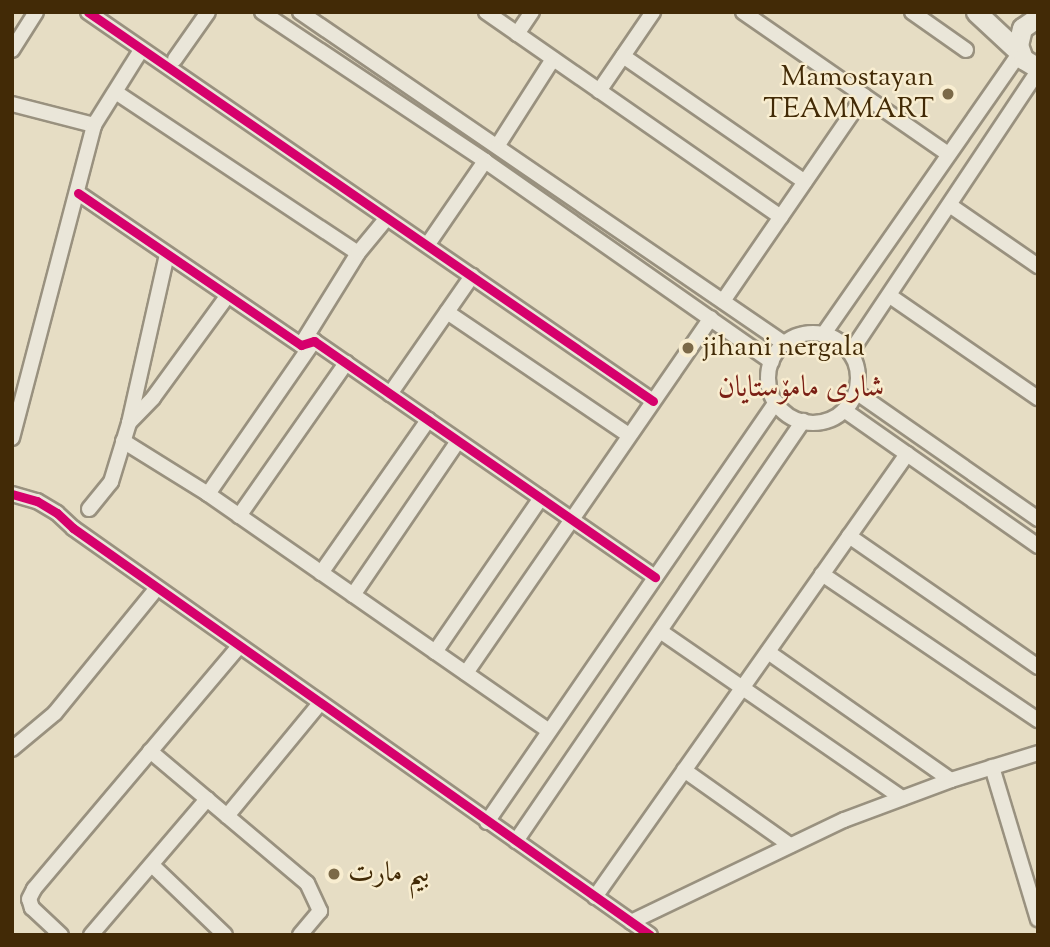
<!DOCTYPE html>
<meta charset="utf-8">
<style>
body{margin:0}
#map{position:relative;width:1050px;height:947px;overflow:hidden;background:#e6ddc4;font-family:"Sorts Mill Goudy",Amiri,serif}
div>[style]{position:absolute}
.roads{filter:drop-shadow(2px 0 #99917f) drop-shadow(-2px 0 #99917f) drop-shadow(0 2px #99917f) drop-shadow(0 -2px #99917f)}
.street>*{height:14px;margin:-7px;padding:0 7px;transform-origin:7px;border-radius:7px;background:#eae6d9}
.street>.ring{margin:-7px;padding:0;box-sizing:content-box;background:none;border:14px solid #eae6d9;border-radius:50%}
.secondary>*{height:19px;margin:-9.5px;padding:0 9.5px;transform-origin:9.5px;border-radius:9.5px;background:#eae6d9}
.cycleway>*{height:9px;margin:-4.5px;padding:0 4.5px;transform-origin:4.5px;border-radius:4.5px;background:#d6006c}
.dots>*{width:19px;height:19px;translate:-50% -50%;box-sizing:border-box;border:4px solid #f8edd0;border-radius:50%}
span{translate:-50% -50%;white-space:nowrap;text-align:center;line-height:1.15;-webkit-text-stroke:5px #f8edd0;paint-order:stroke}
.poi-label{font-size:28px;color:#422a06}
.right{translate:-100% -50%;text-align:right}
.left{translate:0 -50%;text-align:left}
.neighbourhood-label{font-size:30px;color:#7a1f14}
.frame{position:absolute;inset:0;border:14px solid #422a06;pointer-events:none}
</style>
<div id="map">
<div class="roads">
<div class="street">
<i style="left:88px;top:12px;width:686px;rotate:34.55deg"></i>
<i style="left:262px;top:12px;width:268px;rotate:33.7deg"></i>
<i style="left:485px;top:161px;width:350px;rotate:35deg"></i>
<i style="left:300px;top:12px;width:588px;rotate:34.39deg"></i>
<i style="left:486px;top:12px;width:359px;rotate:34.8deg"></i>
<i style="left:743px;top:12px;width:249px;rotate:34.7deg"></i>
<i style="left:912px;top:12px;width:66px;rotate:35.1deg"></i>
<i style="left:517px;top:34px;width:27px;rotate:-56deg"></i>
<i style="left:12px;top:50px;width:45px;rotate:-57.7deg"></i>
<i style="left:623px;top:56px;width:221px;rotate:34.7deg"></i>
<i style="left:175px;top:59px;width:57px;rotate:-54.9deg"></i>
<i style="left:599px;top:91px;width:96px;rotate:-55.6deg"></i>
<i style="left:117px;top:93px;width:289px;rotate:33.6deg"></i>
<i style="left:12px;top:104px;width:85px;rotate:14.4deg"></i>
<i style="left:498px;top:145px;width:102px;rotate:-57.4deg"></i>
<i style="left:78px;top:193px;width:270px;rotate:34.3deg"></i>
<i style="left:301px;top:345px;width:14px;rotate:-17deg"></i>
<i style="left:314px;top:341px;width:415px;rotate:34.7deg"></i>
<i style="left:951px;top:206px;width:106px;rotate:34.6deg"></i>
<i style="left:428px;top:244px;width:101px;rotate:-55.5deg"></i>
<i style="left:890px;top:296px;width:180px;rotate:34.6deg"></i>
<i style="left:723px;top:301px;width:249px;rotate:-55.5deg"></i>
<i style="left:447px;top:312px;width:220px;rotate:34.1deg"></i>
<i class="ring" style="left:768px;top:333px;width:76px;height:76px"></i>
<i style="left:823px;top:335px;width:344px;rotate:-55.1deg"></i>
<i style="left:301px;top:345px;width:108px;rotate:-58.2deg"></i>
<i style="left:358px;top:253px;width:45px;rotate:-50.4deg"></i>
<i style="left:850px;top:353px;width:339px;rotate:-56.3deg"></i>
<i style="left:856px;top:392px;width:222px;rotate:34.9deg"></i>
<i style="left:390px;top:394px;width:144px;rotate:-55.2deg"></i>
<i style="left:844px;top:410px;width:237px;rotate:35deg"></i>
<i style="left:129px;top:423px;width:35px;rotate:-46deg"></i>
<i style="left:153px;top:398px;width:127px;rotate:-53.9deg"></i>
<i style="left:12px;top:438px;width:324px;rotate:-75.3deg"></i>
<i style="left:94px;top:125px;width:89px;rotate:-57.9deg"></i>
<i style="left:123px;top:441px;width:100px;rotate:31.9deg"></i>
<i style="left:208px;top:494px;width:415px;rotate:34.8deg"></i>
<i style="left:12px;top:494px;width:26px;rotate:16deg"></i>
<i style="left:37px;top:501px;width:23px;rotate:31deg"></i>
<i style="left:57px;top:513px;width:22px;rotate:43deg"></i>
<i style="left:73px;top:528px;width:706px;rotate:35.2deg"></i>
<i style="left:208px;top:494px;width:186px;rotate:-55.3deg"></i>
<i style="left:89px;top:509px;width:35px;rotate:-51deg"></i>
<i style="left:111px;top:482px;width:62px;rotate:-73deg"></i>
<i style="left:129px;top:423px;width:172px;rotate:-77.3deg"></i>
<i style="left:239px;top:516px;width:187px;rotate:-55deg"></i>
<i style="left:849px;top:536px;width:230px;rotate:34.7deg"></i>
<i style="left:321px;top:573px;width:187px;rotate:-55deg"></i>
<i style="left:822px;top:574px;width:261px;rotate:34.1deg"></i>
<i style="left:353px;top:595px;width:186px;rotate:-55.7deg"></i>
<i style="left:660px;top:631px;width:294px;rotate:34.6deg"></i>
<i style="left:435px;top:652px;width:187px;rotate:-55.5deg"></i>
<i style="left:768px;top:652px;width:223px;rotate:35deg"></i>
<i style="left:466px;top:673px;width:431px;rotate:-55.4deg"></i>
<i style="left:12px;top:749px;width:56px;rotate:-39.9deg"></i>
<i style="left:55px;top:713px;width:161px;rotate:-50.8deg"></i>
<i style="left:150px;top:751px;width:205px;rotate:40.1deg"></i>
<i style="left:307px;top:883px;width:31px;rotate:65deg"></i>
<i style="left:320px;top:911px;width:31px;rotate:130deg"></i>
<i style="left:992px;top:767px;width:159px;rotate:73.2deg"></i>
<i style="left:684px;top:770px;width:130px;rotate:35.3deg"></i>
<i style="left:227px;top:816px;width:146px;rotate:-50.5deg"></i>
<i style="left:487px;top:822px;width:510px;rotate:-55.47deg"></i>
<i style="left:516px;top:841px;width:509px;rotate:-55.65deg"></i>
<i style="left:152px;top:865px;width:101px;rotate:43.8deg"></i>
<i style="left:595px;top:897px;width:542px;rotate:-54.84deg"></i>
<i style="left:631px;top:922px;width:236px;rotate:-25.6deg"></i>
<i style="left:844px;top:820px;width:114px;rotate:-20.5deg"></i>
<i style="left:951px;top:780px;width:91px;rotate:-17.2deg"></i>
<i style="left:61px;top:935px;width:40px;rotate:-137deg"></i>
<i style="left:32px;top:908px;width:9px;rotate:-108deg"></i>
<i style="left:29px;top:899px;width:11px;rotate:-63deg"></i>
<i style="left:34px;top:889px;width:318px;rotate:-49.8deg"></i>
<i style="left:91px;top:935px;width:179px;rotate:-49.5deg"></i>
</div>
<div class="secondary">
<i style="left:976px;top:12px;width:60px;rotate:43deg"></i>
<i style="left:1038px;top:17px;width:19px;rotate:145deg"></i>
<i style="left:1022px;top:28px;width:17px;rotate:103deg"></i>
<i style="left:1018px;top:45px;width:15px;rotate:70deg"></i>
<i style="left:1023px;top:59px;width:17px;rotate:31deg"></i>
</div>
</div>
<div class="cycleway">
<i style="left:88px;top:12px;width:686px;rotate:34.55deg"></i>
<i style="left:78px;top:193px;width:270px;rotate:34.3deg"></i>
<i style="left:301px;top:345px;width:14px;rotate:-17deg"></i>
<i style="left:314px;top:341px;width:415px;rotate:34.7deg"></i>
<i style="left:12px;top:494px;width:26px;rotate:16deg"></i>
<i style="left:37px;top:501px;width:23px;rotate:31deg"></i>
<i style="left:57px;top:513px;width:22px;rotate:43deg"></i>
<i style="left:73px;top:528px;width:706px;rotate:35.2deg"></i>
</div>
<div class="dots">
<i style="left:948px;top:94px;background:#7b6948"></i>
<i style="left:688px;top:348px;background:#7b6948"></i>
<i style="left:334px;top:874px;background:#7b6948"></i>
</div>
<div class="poi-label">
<span class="right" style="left:934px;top:94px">Mamostayan<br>TEAMMART</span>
<span class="left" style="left:702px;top:348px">jihani nergala</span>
<span class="left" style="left:348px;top:874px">بیم مارت</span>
</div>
<div class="neighbourhood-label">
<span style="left:801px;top:389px">شاری مامۆستایان</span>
</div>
<div class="frame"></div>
</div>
